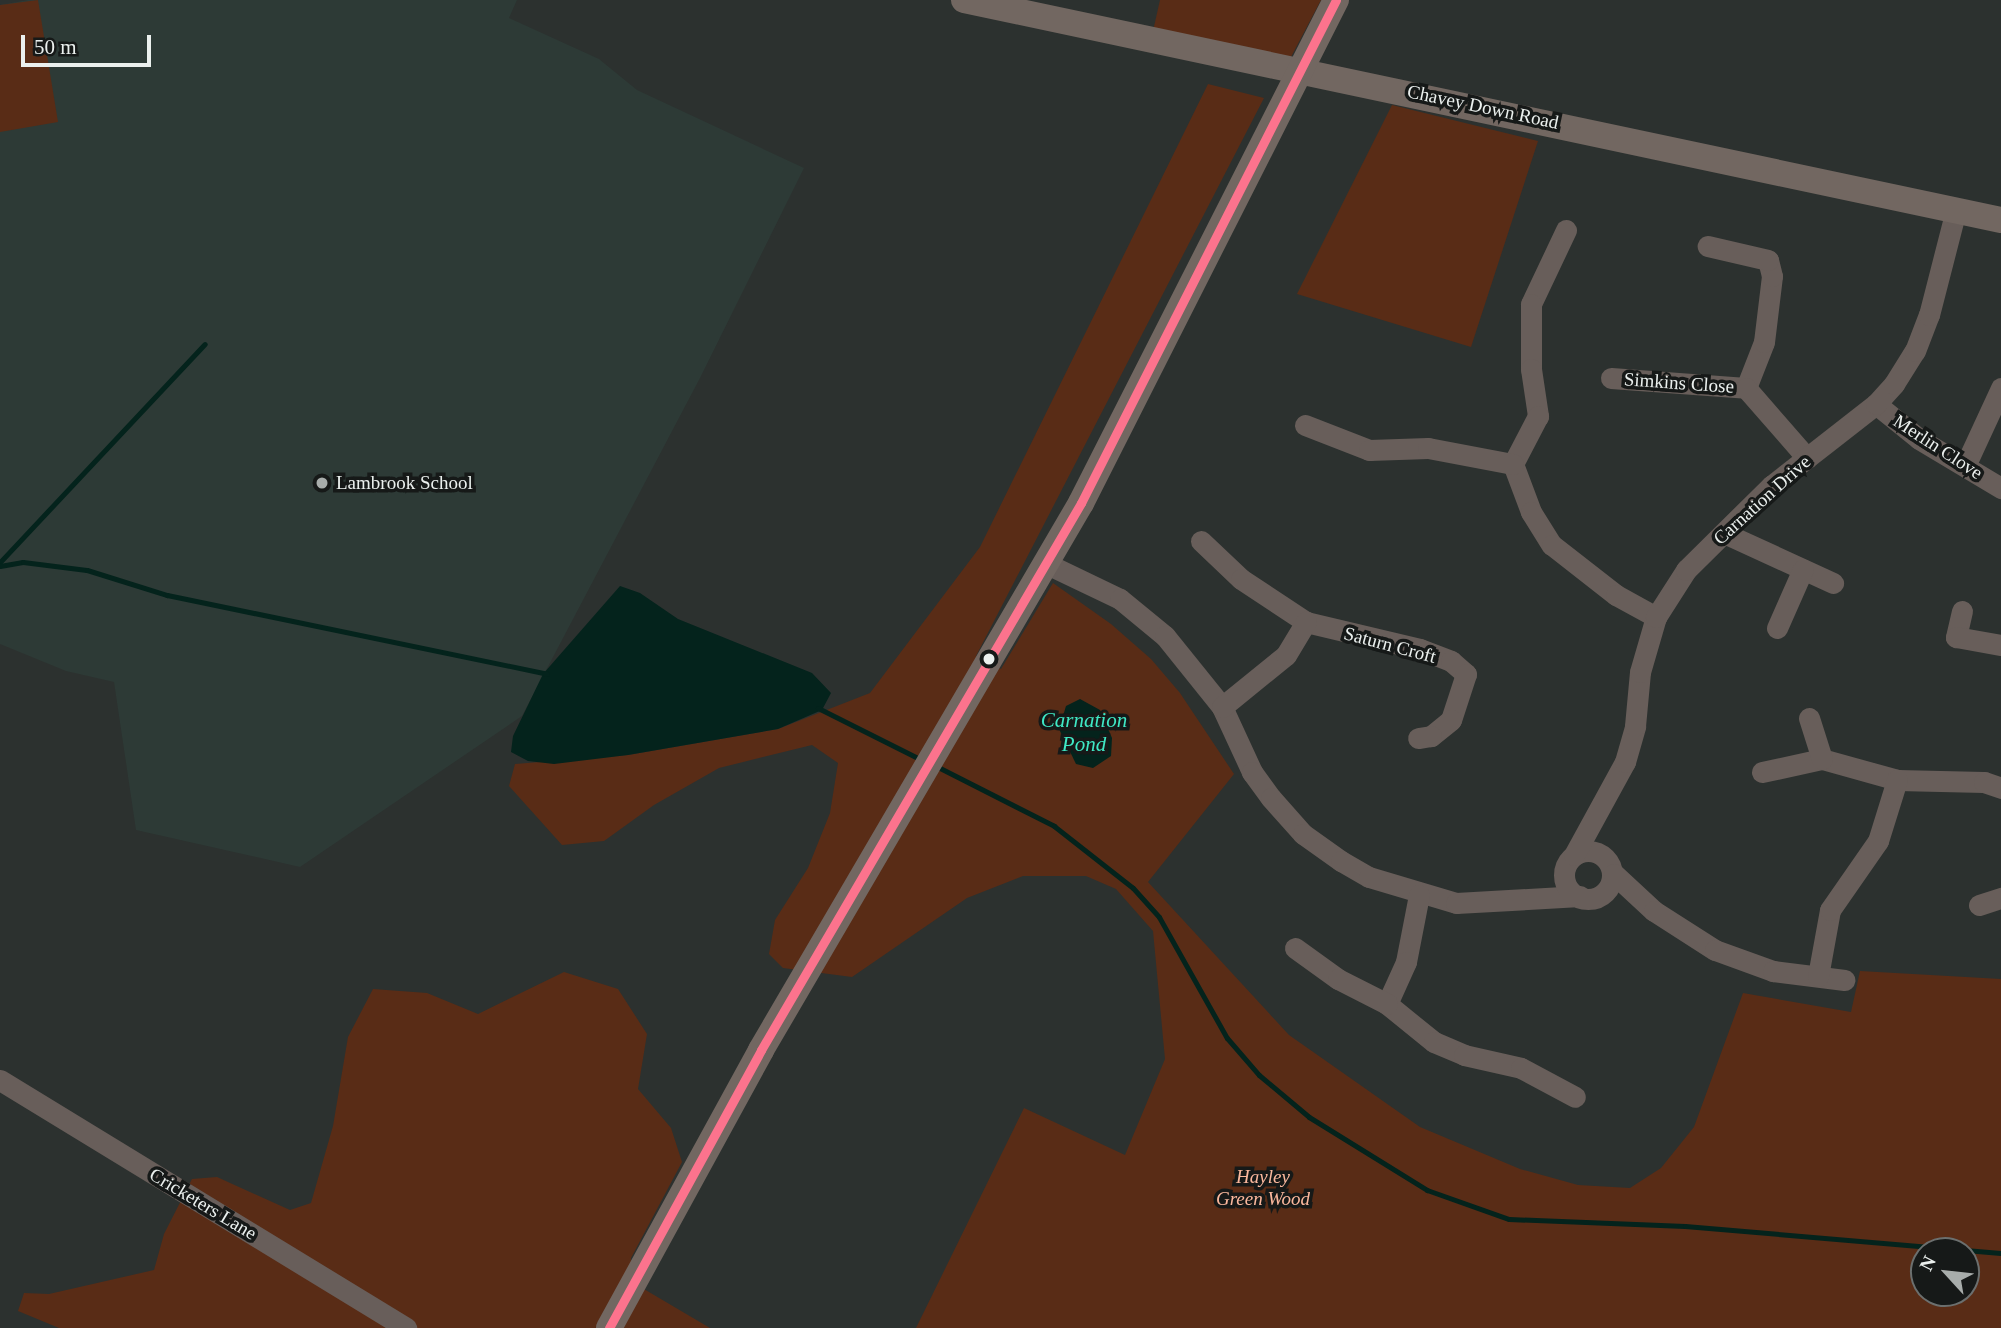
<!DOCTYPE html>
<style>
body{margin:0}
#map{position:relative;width:2001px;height:1328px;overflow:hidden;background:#2c312f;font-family:"Times New Roman",serif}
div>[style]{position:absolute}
.built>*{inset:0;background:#2d3a36}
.green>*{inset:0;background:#592c16}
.water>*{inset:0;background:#04231c}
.stream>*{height:5px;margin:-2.5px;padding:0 2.5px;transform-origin:2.5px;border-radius:2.5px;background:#04231c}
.minor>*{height:21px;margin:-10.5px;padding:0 10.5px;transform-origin:10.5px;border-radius:10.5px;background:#685e5a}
.minor>.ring{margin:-10.5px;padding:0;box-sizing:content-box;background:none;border:21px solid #685e5a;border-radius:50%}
.major>*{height:26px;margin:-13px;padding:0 13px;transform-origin:13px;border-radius:13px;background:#726761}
.bus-1>*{height:9px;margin:-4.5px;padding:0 4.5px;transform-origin:4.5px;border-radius:4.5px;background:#fc738d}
.dots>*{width:19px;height:19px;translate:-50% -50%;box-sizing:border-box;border:4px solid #161918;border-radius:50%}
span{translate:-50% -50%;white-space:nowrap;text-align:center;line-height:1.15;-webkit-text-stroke:7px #161918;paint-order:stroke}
.street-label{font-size:19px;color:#ebf0ee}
.poi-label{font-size:19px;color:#ebf0ee}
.left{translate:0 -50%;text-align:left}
.park-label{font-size:19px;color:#fbb89d;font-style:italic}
.water-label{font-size:21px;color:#3fe8c5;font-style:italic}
.north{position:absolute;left:1910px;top:1237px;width:70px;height:70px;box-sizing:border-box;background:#161918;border:2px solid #6b6f6e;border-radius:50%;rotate:297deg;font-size:19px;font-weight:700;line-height:28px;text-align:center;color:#ebf0ee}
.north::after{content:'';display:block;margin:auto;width:24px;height:32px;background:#a8adab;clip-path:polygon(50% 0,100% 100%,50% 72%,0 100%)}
.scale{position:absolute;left:21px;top:35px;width:130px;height:32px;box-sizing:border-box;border:4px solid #ebf0ee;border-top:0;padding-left:9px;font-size:21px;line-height:24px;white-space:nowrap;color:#ebf0ee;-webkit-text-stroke:5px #161918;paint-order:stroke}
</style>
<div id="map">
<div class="built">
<i style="clip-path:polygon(28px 0,517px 0,509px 18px,599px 59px,637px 90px,804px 168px,700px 378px,522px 716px,300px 867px,136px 830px,114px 682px,66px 671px,0 644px,0 5px)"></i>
</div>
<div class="green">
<i style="clip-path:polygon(38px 0,58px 122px,0 132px,0 5px)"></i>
<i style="clip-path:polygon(1160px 0,1321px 0,1291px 57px,1153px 31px)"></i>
<i style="clip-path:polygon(evenodd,1208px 84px,1264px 98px,976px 656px,1001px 669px,1053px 583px,1111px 624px,1151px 659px,1180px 693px,1234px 774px,1148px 882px,1289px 1035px,1420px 1127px,1520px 1169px,1578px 1185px,1630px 1188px,1661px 1168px,1694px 1127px,1743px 993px,1851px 1012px,1860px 971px,2001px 979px,2001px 1328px,916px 1328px,1024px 1108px,1125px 1155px,1165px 1059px,1153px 931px,1116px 889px,1086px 876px,1023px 876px,967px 898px,852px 977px,783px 968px,769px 954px,775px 920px,808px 868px,830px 813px,838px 763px,812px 745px,719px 768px,654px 805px,604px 841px,562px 845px,509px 786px,515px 764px,628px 755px,778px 729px,870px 693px,980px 547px,1208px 84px,1924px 1251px,1966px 1251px,1966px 1293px,1924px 1293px,1924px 1251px)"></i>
<i style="clip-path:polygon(1392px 105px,1538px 141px,1471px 347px,1297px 294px)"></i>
<i style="clip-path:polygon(564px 972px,618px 989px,647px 1034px,638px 1089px,671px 1128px,682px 1162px,631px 1258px,632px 1282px,710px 1328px,59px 1328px,18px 1311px,24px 1293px,49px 1294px,154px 1270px,164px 1234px,192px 1179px,217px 1177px,290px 1210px,311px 1203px,333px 1126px,348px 1037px,373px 989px,427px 993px,478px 1014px)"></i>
</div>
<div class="water">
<i style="clip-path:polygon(620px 586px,640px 593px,678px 619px,812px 673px,831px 693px,822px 710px,778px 729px,628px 755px,554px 764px,528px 761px,511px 752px,513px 736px,543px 674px)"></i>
<i style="clip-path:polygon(1080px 699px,1100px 710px,1112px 738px,1111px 756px,1093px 768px,1076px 764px,1059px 729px,1066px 706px)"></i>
</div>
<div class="stream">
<i style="left:0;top:562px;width:299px;rotate:-46.8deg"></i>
<i style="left:0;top:566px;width:23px;rotate:-10deg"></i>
<i style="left:23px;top:562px;width:64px;rotate:7.1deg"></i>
<i style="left:87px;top:570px;width:84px;rotate:17.4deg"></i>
<i style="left:167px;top:595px;width:388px;rotate:11.7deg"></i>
<i style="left:818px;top:708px;width:116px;rotate:26.6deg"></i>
<i style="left:934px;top:765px;width:135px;rotate:26.9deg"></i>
<i style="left:1054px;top:826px;width:100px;rotate:38.1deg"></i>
<i style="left:1133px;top:888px;width:39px;rotate:48deg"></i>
<i style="left:1159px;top:917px;width:139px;rotate:60.7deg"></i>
<i style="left:1227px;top:1038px;width:49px;rotate:49.1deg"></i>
<i style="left:1259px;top:1075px;width:65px;rotate:40deg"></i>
<i style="left:1309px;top:1117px;width:139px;rotate:31.7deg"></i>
<i style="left:1427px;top:1190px;width:87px;rotate:19.5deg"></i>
<i style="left:1509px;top:1219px;width:176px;rotate:2.3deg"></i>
<i style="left:1685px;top:1226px;width:317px;rotate:4.9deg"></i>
</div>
<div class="minor">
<i style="left:1566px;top:230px;width:82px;rotate:115.3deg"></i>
<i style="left:1531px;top:304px;width:65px;rotate:90deg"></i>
<i style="left:1531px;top:369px;width:48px;rotate:81.5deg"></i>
<i style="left:1538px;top:416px;width:54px;rotate:117.5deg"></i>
<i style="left:1513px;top:464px;width:51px;rotate:69.4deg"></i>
<i style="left:1531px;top:512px;width:39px;rotate:58deg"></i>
<i style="left:1552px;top:545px;width:81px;rotate:38deg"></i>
<i style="left:1616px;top:595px;width:46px;rotate:28.8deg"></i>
<i style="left:1611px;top:378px;width:135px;rotate:4.2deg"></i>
<i style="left:1746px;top:388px;width:49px;rotate:-68.6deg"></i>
<i style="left:1764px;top:342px;width:66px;rotate:-83.1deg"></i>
<i style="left:1772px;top:276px;width:16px;rotate:-104deg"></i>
<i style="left:1768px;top:260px;width:62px;rotate:-166.9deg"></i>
<i style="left:1746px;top:388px;width:93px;rotate:48.9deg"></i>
<i style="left:1876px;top:404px;width:55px;rotate:39.1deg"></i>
<i style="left:1919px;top:439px;width:96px;rotate:30.9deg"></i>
<i style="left:1305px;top:425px;width:69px;rotate:21.3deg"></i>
<i style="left:1369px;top:450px;width:59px;rotate:-1.9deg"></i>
<i style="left:1428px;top:448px;width:86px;rotate:10.7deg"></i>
<i style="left:1965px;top:466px;width:86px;rotate:-65.2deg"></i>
<i style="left:1724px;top:533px;width:120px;rotate:24.6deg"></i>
<i style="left:1201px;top:541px;width:55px;rotate:43.5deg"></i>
<i style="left:1241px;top:579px;width:78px;rotate:33.5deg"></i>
<i style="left:1306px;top:622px;width:117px;rotate:13.3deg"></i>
<i style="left:1420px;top:649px;width:33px;rotate:21deg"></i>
<i style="left:1451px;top:661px;width:20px;rotate:41deg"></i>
<i style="left:1466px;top:674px;width:48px;rotate:108.1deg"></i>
<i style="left:1451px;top:720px;width:26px;rotate:141deg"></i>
<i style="left:1431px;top:736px;width:13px;rotate:171deg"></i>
<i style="left:1045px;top:563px;width:83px;rotate:25.6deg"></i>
<i style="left:1120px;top:599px;width:58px;rotate:39.4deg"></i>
<i style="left:1165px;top:636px;width:91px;rotate:51.2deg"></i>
<i style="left:1222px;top:707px;width:72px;rotate:65.2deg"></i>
<i style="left:1252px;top:772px;width:32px;rotate:54deg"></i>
<i style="left:1271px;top:798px;width:48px;rotate:48.4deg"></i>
<i style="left:1303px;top:834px;width:47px;rotate:35.4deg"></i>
<i style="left:1341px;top:861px;width:32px;rotate:30deg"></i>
<i style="left:1369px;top:877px;width:91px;rotate:16.6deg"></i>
<i style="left:1456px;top:903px;width:124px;rotate:-3.2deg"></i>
<i style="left:1962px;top:611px;width:27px;rotate:103deg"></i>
<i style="left:1956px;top:637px;width:46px;rotate:10.1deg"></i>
<i style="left:1777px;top:628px;width:64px;rotate:-66.2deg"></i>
<i style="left:1222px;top:707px;width:82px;rotate:-39.1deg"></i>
<i style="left:1286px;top:655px;width:39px;rotate:-59deg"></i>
<i style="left:1822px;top:759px;width:78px;rotate:15.6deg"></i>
<i style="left:1897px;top:780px;width:87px;rotate:1.3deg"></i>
<i style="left:1984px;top:782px;width:18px;rotate:19deg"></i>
<i style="left:1762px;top:772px;width:61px;rotate:-12.2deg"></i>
<i style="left:1822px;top:759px;width:43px;rotate:-107.6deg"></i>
<i class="ring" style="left:1564px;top:851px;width:27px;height:27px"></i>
<i style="left:1574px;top:855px;width:106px;rotate:-61.3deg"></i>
<i style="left:1625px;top:762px;width:37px;rotate:-74deg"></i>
<i style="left:1635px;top:726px;width:54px;rotate:-84.7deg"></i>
<i style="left:1640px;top:672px;width:57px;rotate:-73.8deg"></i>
<i style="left:1656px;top:617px;width:56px;rotate:-57.4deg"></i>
<i style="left:1686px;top:570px;width:120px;rotate:-44.7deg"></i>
<i style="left:1771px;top:486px;width:133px;rotate:-38deg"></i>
<i style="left:1876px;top:404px;width:27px;rotate:-48deg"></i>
<i style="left:1894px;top:384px;width:39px;rotate:-58deg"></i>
<i style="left:1915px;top:351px;width:39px;rotate:-69deg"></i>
<i style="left:1929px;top:315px;width:108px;rotate:-75.6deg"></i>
<i style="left:1614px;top:874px;width:54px;rotate:42.8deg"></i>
<i style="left:1654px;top:911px;width:72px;rotate:32.6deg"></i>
<i style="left:1715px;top:950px;width:62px;rotate:19.9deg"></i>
<i style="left:1773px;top:971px;width:72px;rotate:7.2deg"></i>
<i style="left:1419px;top:895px;width:68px;rotate:101deg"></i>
<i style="left:1406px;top:962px;width:46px;rotate:114.3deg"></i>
<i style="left:1387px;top:1004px;width:60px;rotate:39deg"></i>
<i style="left:1434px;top:1042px;width:33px;rotate:23deg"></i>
<i style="left:1464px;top:1055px;width:58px;rotate:12.8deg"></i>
<i style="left:1521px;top:1068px;width:61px;rotate:28.2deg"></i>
<i style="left:1979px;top:905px;width:23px;rotate:-18deg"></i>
<i style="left:1295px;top:948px;width:53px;rotate:35.8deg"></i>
<i style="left:1338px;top:979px;width:55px;rotate:27deg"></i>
<i style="left:1818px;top:976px;width:67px;rotate:-79.7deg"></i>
<i style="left:1830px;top:910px;width:84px;rotate:-55.2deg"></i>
<i style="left:1878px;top:841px;width:64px;rotate:-72.7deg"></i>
<i style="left:0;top:1080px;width:476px;rotate:31.4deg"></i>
</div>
<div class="major">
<i style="left:964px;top:0;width:1060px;rotate:11.98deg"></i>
<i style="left:609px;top:1328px;width:317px;rotate:-61.3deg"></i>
<i style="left:761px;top:1050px;width:634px;rotate:-59.67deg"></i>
<i style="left:1081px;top:503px;width:564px;rotate:-63.12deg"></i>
</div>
<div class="bus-1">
<i style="left:609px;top:1328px;width:317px;rotate:-61.3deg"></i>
<i style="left:761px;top:1050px;width:634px;rotate:-59.67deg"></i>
<i style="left:1081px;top:503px;width:564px;rotate:-63.12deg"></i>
</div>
<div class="dots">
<i style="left:322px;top:483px;background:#a8adab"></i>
<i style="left:989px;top:659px;background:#ebf0ee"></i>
</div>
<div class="street-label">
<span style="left:1483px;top:107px;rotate:12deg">Chavey Down Road</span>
<span style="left:1679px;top:383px;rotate:4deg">Simkins Close</span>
<span style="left:1938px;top:447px;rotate:33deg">Merlin Clove</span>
<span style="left:1762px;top:500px;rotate:-42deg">Carnation Drive</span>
<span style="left:1390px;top:645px;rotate:15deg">Saturn Croft</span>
<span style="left:203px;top:1204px;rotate:31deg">Cricketers Lane</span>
</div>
<div class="poi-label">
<span class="left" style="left:336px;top:483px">Lambrook School</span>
</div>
<div class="park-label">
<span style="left:1263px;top:1188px">Hayley<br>Green Wood</span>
</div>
<div class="water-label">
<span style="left:1084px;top:732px">Carnation<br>Pond</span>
</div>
<div class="north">N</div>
<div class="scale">50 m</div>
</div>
